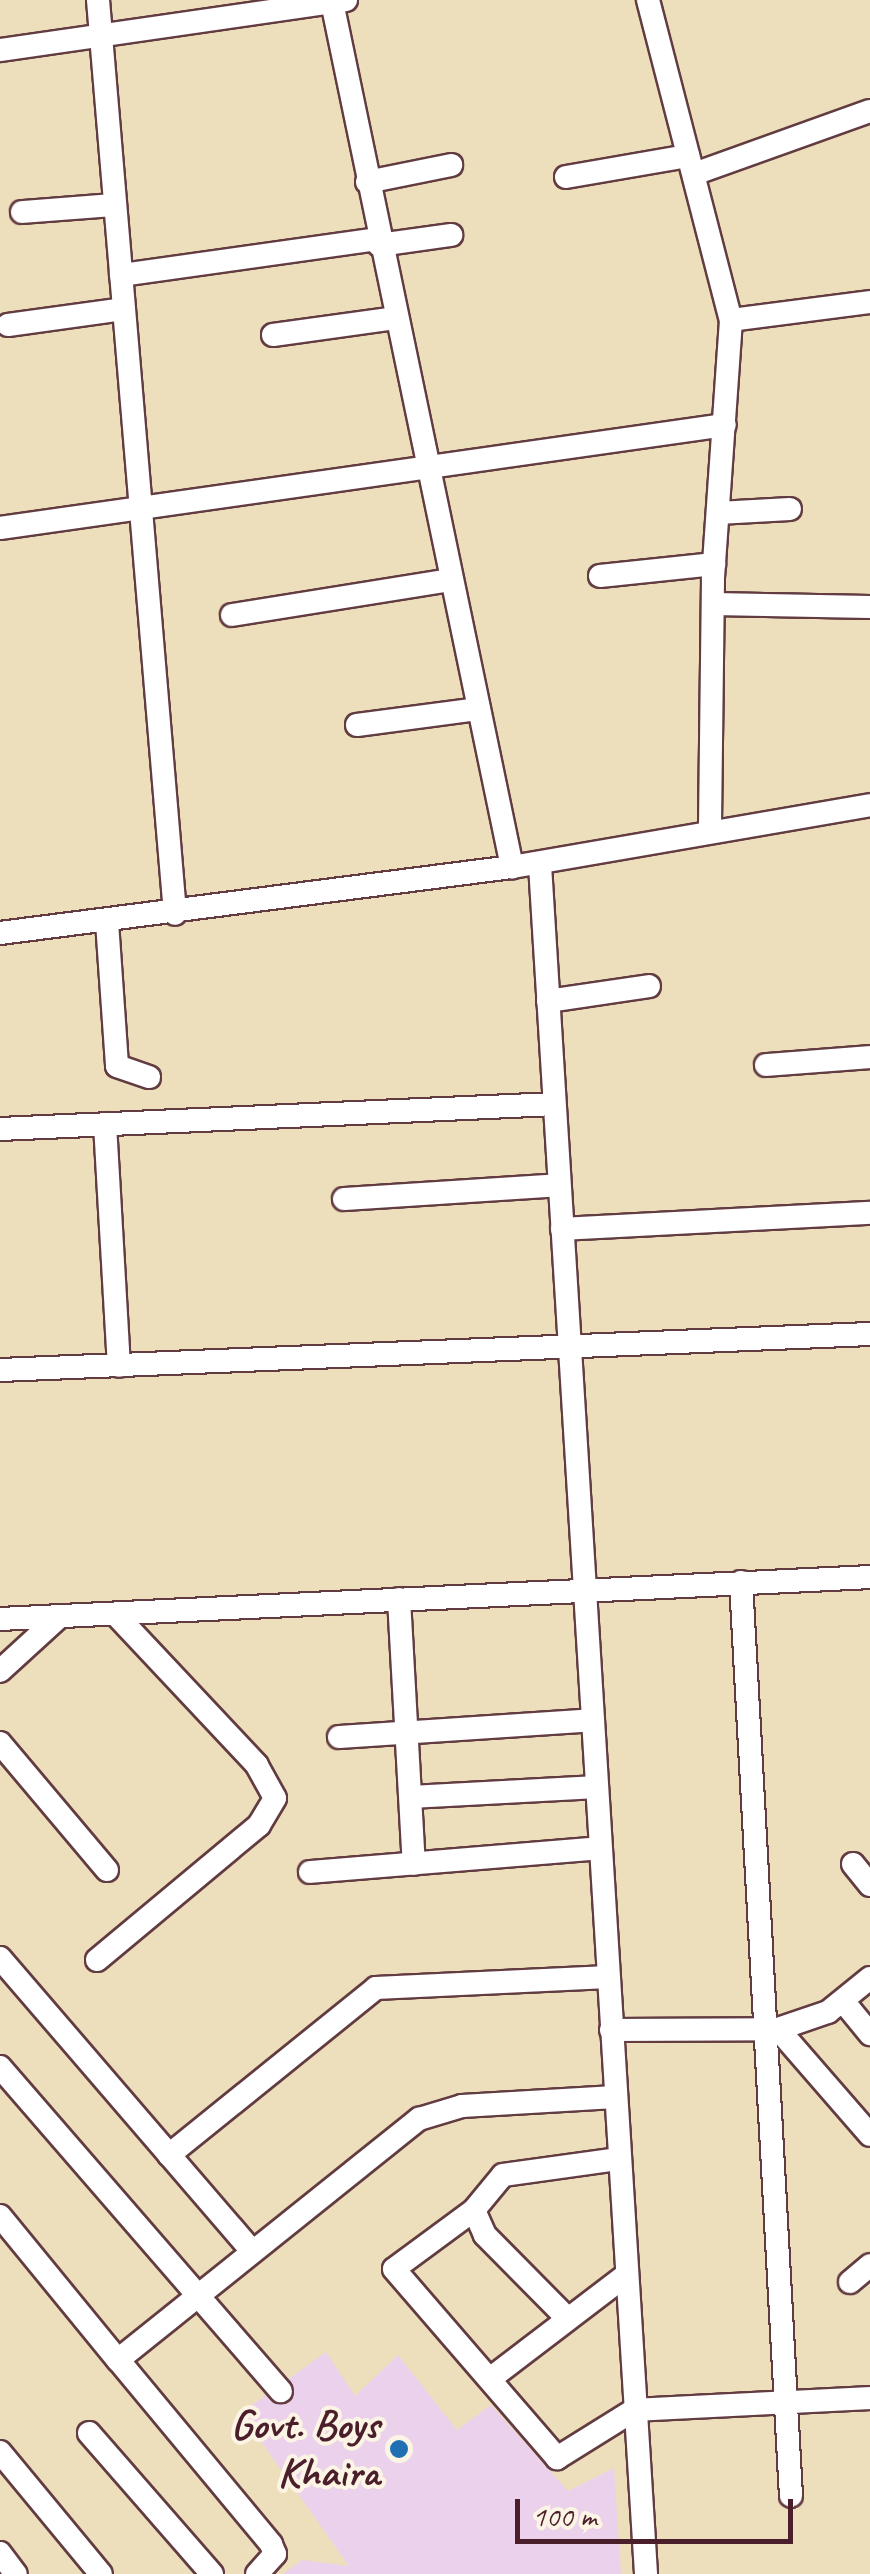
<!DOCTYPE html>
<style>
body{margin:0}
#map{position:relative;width:870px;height:2574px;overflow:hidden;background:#eddfbc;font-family:Caveat,sans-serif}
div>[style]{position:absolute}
.built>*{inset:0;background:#ebd1eb}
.roads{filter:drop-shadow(2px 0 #623c41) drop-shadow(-2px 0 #623c41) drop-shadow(0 2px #623c41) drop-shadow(0 -2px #623c41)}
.minor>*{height:22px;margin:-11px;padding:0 11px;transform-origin:11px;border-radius:11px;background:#fff}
.dots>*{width:28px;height:28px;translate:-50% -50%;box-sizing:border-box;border:5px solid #fcf5e5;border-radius:50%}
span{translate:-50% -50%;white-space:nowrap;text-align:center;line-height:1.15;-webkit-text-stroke:8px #fcf5e5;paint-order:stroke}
.poi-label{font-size:42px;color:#4a1f2b;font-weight:700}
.right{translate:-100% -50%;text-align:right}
.scale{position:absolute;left:515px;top:2499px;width:278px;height:45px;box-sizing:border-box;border:5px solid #4a1f2b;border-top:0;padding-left:12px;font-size:30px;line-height:35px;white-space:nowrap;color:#4a1f2b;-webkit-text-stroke:8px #fcf5e5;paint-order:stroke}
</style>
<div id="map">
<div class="built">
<i style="clip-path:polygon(326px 2352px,355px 2396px,398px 2355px,457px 2430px,491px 2405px,568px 2491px,614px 2468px,621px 2574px,283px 2574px,302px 2560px,349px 2566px,241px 2413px)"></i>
</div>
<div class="roads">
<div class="minor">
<i style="left:98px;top:0;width:917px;rotate:85.18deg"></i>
<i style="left:346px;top:0;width:14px;rotate:172deg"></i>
<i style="left:332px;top:2px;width:884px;rotate:78.24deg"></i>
<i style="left:512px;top:867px;width:363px;rotate:-9.8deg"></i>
<i style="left:648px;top:0;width:331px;rotate:75.5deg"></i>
<i style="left:731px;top:320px;width:260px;rotate:94deg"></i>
<i style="left:713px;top:579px;width:253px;rotate:90.7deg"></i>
<i style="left:0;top:50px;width:335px;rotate:-8.2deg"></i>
<i style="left:694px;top:174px;width:187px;rotate:-19.7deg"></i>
<i style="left:566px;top:177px;width:124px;rotate:-9.8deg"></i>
<i style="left:367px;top:182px;width:86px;rotate:-11.4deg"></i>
<i style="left:22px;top:212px;width:90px;rotate:-4.4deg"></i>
<i style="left:379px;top:245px;width:73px;rotate:-7.9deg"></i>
<i style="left:121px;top:275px;width:260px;rotate:-8deg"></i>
<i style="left:731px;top:320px;width:140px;rotate:-7.4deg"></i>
<i style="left:8px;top:325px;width:116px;rotate:-7.9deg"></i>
<i style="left:273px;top:335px;width:123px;rotate:-7.9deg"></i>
<i style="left:718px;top:513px;width:72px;rotate:-3.2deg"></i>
<i style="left:0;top:528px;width:732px;rotate:-8.09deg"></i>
<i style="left:600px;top:576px;width:115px;rotate:-6deg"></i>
<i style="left:713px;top:604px;width:157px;rotate:1.1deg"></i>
<i style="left:232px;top:615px;width:222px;rotate:-9.1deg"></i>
<i style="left:357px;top:725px;width:123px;rotate:-7.5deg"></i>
<i style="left:540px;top:865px;width:1712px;rotate:86.45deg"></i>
<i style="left:107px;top:922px;width:144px;rotate:86deg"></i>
<i style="left:117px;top:1066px;width:34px;rotate:19deg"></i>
<i style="left:0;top:933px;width:516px;rotate:-7.35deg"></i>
<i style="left:548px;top:1001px;width:102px;rotate:-8.4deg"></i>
<i style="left:766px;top:1065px;width:104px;rotate:-4.4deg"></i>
<i style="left:105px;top:1124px;width:242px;rotate:86.7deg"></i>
<i style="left:0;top:1129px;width:555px;rotate:-2.58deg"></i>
<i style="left:344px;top:1199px;width:215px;rotate:-3.7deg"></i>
<i style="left:562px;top:1229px;width:308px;rotate:-3deg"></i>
<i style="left:0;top:1370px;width:871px;rotate:-2.37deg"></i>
<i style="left:741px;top:1582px;width:915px;rotate:86.87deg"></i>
<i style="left:399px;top:1599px;width:265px;rotate:86.8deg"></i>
<i style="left:0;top:1619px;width:871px;rotate:-2.76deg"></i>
<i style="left:0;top:1671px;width:79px;rotate:-42.4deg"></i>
<i style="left:339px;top:1737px;width:254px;rotate:-3.8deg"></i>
<i style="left:0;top:1743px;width:166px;rotate:49.9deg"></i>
<i style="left:412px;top:1797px;width:184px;rotate:-3.1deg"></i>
<i style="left:853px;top:1864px;width:27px;rotate:51deg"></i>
<i style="left:310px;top:1872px;width:291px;rotate:-4.7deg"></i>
<i style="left:0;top:1958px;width:386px;rotate:49.3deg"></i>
<i style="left:97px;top:1960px;width:211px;rotate:-39.8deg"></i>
<i style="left:259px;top:1825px;width:31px;rotate:-59deg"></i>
<i style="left:275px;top:1798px;width:38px;rotate:-119deg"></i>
<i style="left:257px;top:1765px;width:203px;rotate:-133.2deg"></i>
<i style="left:843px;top:2001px;width:43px;rotate:50.7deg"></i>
<i style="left:778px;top:2029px;width:140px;rotate:49deg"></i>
<i style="left:611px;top:2030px;width:167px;rotate:-0.3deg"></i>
<i style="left:778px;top:2029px;width:53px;rotate:-18.8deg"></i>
<i style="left:828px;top:2012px;width:54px;rotate:-39deg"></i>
<i style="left:0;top:2067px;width:429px;rotate:49.1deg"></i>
<i style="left:169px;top:2155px;width:266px;rotate:-38.9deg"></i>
<i style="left:376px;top:1988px;width:232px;rotate:-2.7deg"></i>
<i style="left:474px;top:2210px;width:99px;rotate:143.6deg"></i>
<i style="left:394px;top:2269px;width:250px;rotate:49.2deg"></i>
<i style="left:557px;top:2458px;width:91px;rotate:-31.9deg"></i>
<i style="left:634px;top:2410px;width:236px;rotate:-2.9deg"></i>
<i style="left:0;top:2216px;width:186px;rotate:50.7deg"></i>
<i style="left:850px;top:2282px;width:26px;rotate:-40deg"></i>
<i style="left:567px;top:2318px;width:117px;rotate:-134.7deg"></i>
<i style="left:485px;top:2235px;width:27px;rotate:-114deg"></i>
<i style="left:474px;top:2210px;width:45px;rotate:-50.4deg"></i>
<i style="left:503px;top:2175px;width:117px;rotate:-7.9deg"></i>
<i style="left:491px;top:2378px;width:170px;rotate:-37.3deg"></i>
<i style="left:89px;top:2433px;width:187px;rotate:48.9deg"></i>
<i style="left:0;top:2452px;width:158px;rotate:50.4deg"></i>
<i style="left:0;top:2553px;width:26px;rotate:53deg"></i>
<i style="left:257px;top:2574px;width:27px;rotate:-48deg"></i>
<i style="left:275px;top:2554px;width:11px;rotate:-112deg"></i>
<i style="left:271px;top:2544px;width:239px;rotate:-129.7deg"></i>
<i style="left:118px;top:2360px;width:386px;rotate:-38.7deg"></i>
<i style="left:419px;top:2119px;width:45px;rotate:-16.8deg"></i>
<i style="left:462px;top:2106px;width:153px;rotate:-3.4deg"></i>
</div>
</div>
<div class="dots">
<i style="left:399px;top:2449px;background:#1f6fb2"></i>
</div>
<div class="poi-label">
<span class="right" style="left:379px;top:2449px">Govt. Boys<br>Khaira</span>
</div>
<div class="scale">100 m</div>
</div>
